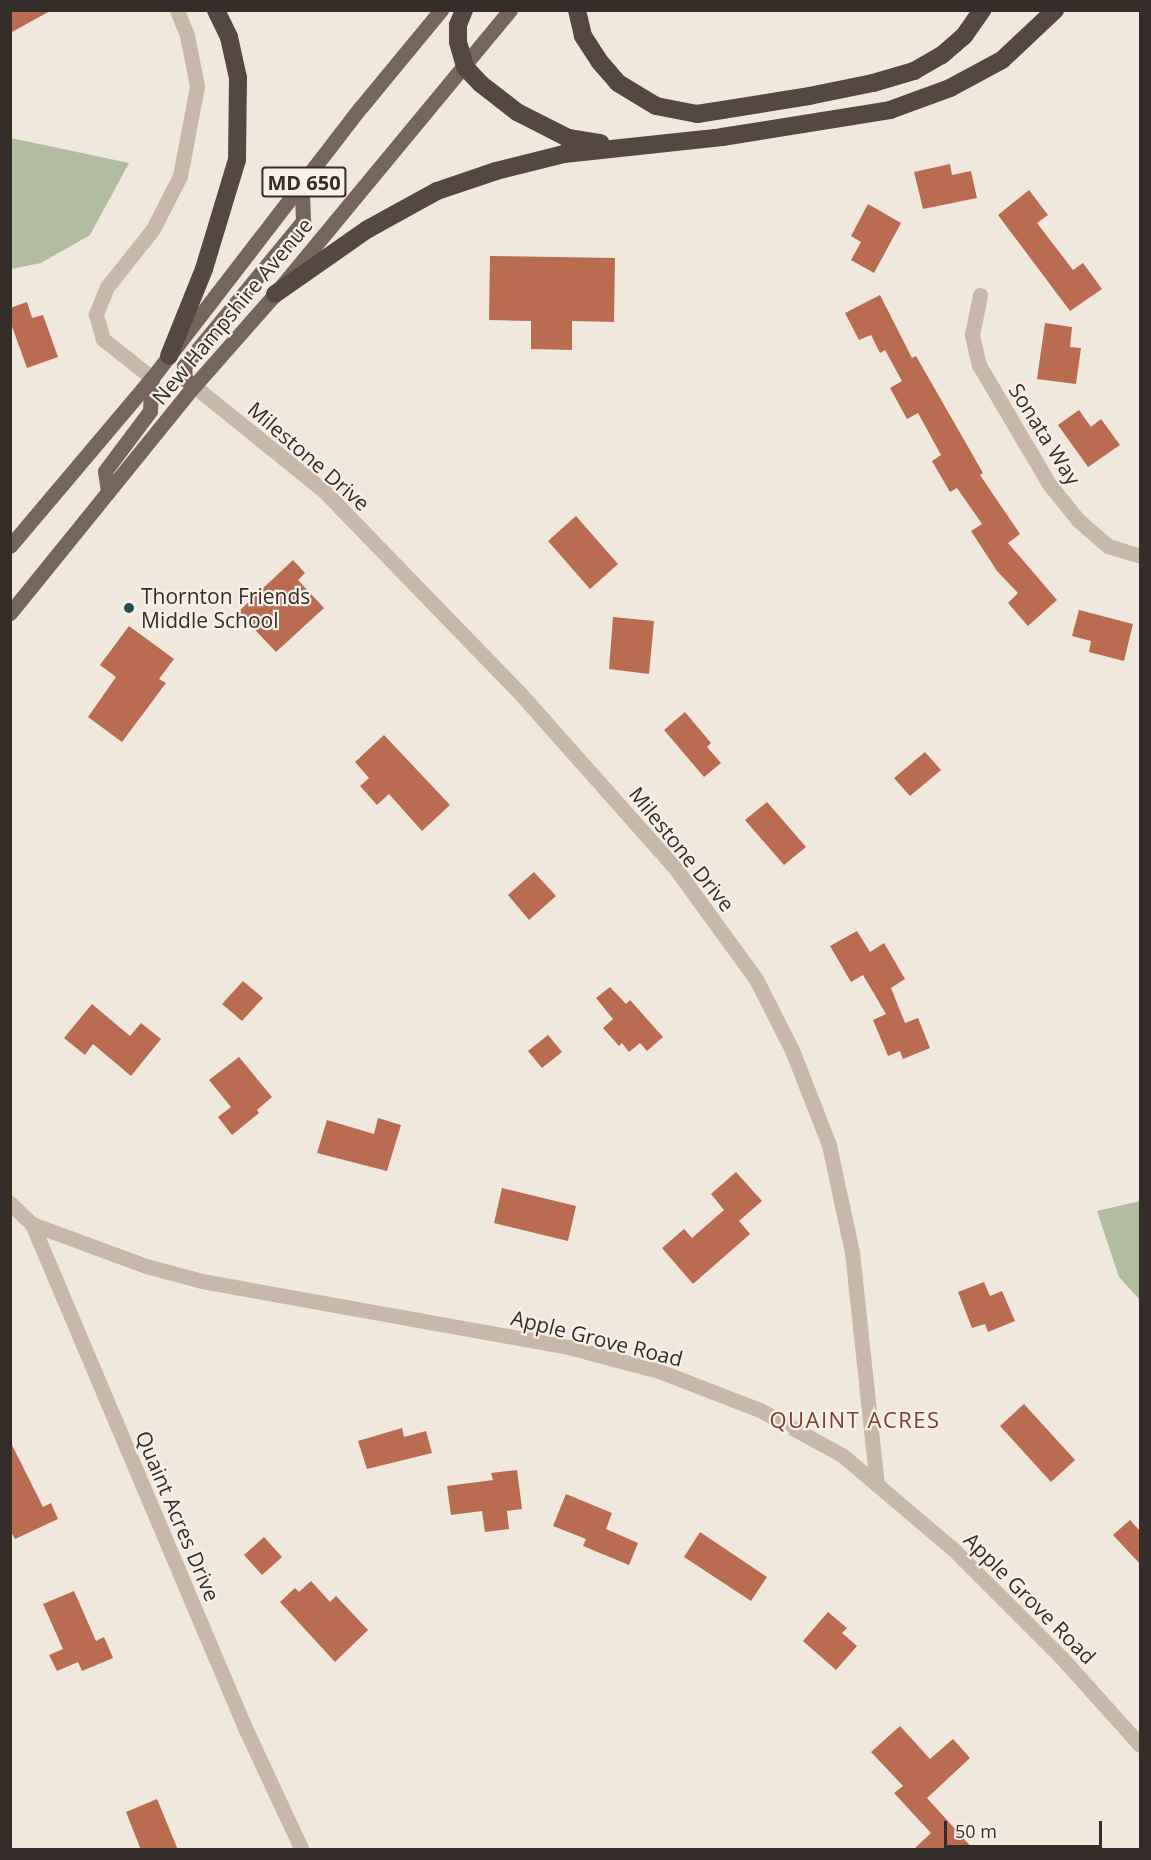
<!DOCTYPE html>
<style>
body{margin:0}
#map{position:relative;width:1151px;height:1860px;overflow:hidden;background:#f0e7dd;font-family:"Open Sans",sans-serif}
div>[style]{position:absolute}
.green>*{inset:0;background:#b2bd9f}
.building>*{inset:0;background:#ba6c51}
.minor>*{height:15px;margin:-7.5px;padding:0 7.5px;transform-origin:7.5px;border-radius:7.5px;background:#c7b8aa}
.major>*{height:15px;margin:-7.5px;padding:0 7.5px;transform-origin:7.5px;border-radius:7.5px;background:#75655c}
.highway>*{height:18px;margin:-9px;padding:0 9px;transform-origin:9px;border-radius:9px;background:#554841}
.dots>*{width:16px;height:16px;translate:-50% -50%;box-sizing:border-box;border:3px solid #f8f1e9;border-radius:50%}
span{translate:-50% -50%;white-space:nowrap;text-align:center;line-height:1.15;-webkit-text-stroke:4.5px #f8f1e9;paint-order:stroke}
.shield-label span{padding:2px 4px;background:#f8f1e9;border:2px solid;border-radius:4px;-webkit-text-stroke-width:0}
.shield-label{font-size:20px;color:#352d29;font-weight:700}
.street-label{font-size:21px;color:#352d29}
.poi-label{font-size:21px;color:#352d29}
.left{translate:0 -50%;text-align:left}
.neighbourhood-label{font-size:22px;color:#7c3f2a;letter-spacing:1.5px}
.frame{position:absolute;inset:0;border:12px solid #352d29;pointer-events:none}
.scale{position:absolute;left:944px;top:1821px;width:158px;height:27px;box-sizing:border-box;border:3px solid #352d29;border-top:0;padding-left:8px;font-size:18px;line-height:21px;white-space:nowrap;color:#352d29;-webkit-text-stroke:4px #f8f1e9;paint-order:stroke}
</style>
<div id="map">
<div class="green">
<i style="clip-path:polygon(11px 138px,129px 163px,90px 235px,41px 263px,11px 269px)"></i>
<i style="clip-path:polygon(1140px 1201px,1140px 1300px,1119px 1277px,1097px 1211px)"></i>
</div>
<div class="building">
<i style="clip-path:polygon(10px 10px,52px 10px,10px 33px)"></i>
<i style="clip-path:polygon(950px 164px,952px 175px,971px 171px,977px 198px,923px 209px,914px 172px)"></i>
<i style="clip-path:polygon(1029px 190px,1048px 215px,1037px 223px,1073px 270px,1083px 263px,1102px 289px,1070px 311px,998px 215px)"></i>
<i style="clip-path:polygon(868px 204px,901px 223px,874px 273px,851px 260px,861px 242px,851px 236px)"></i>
<i style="clip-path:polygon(490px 256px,615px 258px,614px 322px,572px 321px,572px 350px,531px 349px,531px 321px,489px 320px)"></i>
<i style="clip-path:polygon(880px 295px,912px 358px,916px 356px,983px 473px,980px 475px,1020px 534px,1008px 543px,1057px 600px,1028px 626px,1008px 603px,1018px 593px,997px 571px,971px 531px,982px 524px,957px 488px,950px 492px,932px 461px,941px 455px,918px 413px,907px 419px,890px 388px,902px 381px,885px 350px,880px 353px,871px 335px,859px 340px,845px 313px)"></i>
<i style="clip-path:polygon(27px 302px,32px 318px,43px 315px,58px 357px,27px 368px,10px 321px,10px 308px)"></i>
<i style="clip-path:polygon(1045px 323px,1072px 327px,1070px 347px,1081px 348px,1076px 384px,1037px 379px)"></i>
<i style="clip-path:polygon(1079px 410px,1091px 427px,1101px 419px,1120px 445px,1088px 467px,1058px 425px)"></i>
<i style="clip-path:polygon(576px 516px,618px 564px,590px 589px,548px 541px)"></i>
<i style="clip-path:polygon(293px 560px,305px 573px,298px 580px,324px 608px,276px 652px,238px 612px)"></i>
<i style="clip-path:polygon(1079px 610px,1133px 624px,1124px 661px,1089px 652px,1091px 641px,1072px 636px)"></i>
<i style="clip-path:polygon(613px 617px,654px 621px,649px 674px,609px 669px)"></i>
<i style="clip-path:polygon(129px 626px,174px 659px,159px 679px,166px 683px,122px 742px,88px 717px,116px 677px,100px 665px)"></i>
<i style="clip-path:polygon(685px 712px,711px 743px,707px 747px,721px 763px,704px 777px,664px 730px)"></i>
<i style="clip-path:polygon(384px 735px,450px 805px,422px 831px,389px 794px,377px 805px,360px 786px,369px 778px,355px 762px)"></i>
<i style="clip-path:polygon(925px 752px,941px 770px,910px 796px,894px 778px)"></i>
<i style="clip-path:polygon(767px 802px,806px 847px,784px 865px,745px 820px)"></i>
<i style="clip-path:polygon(534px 872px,556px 896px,529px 920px,508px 895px)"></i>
<i style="clip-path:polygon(857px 931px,870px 952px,884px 943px,905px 979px,891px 988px,905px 1023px,918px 1018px,930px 1048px,903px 1059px,900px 1051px,888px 1056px,873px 1020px,886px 1014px,863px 975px,851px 982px,830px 946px)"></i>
<i style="clip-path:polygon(243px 981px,263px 998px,242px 1021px,222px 1004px)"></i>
<i style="clip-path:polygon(610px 987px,626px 1004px,630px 1000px,663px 1037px,647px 1051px,640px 1043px,629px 1052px,622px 1043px,619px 1046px,603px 1028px,613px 1019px,596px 998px)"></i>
<i style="clip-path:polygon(92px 1004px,130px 1036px,141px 1023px,161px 1039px,131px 1076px,93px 1044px,85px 1055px,64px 1038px)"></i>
<i style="clip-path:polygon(548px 1035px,562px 1052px,542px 1068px,528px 1051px)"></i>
<i style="clip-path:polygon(239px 1057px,272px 1097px,257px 1110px,259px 1113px,232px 1135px,218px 1117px,231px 1107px,209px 1080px)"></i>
<i style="clip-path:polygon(378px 1118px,401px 1125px,387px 1171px,317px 1153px,327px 1120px,374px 1134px)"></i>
<i style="clip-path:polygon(736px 1172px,762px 1201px,739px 1221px,750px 1234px,693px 1284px,662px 1248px,684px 1229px,692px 1238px,724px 1210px,711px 1194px)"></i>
<i style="clip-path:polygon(502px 1188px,576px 1206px,568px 1241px,494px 1223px)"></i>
<i style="clip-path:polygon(984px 1282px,990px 1296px,1002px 1291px,1015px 1321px,988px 1332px,985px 1324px,972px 1328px,958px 1292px)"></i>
<i style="clip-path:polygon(1024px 1404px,1075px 1460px,1051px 1482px,1000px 1426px)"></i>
<i style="clip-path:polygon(402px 1428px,404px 1437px,426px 1431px,432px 1453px,367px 1469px,358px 1441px)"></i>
<i style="clip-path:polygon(10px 1441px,43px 1507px,51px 1503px,58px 1519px,15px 1539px,10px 1530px)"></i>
<i style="clip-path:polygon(517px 1470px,522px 1509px,507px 1511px,509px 1529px,485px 1532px,482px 1511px,451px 1515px,447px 1486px,493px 1480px,491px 1473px)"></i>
<i style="clip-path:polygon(566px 1494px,612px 1513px,606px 1529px,638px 1543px,629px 1565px,583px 1546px,586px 1539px,553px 1526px)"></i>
<i style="clip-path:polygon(1130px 1520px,1140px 1531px,1140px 1564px,1113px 1535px)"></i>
<i style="clip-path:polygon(700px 1532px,767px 1577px,751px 1601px,684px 1557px)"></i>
<i style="clip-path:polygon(264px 1537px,282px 1557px,262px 1575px,244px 1555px)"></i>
<i style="clip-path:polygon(311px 1581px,330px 1602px,336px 1596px,368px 1630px,335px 1662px,280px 1602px,295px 1588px,299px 1592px)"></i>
<i style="clip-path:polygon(74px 1591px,96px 1641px,104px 1637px,113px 1658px,82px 1671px,78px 1662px,57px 1671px,49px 1655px,63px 1649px,43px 1604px)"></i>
<i style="clip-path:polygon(828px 1612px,847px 1628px,842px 1633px,857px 1646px,836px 1670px,803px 1641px)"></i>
<i style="clip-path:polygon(900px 1726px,930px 1759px,953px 1739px,970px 1758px,927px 1798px,974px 1850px,913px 1850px,931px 1833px,894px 1793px,903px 1786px,871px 1752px)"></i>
<i style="clip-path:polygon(157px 1799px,178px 1850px,141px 1850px,126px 1812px)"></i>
</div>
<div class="minor">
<i style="left:980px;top:295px;width:41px;rotate:101.3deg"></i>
<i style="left:972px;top:335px;width:31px;rotate:77deg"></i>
<i style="left:979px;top:365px;width:138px;rotate:59.5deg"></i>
<i style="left:1049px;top:484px;width:46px;rotate:51.1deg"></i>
<i style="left:1078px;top:520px;width:40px;rotate:41deg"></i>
<i style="left:1108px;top:546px;width:34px;rotate:17deg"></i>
<i style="left:152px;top:378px;width:63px;rotate:-141.5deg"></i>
<i style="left:103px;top:339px;width:26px;rotate:-106deg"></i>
<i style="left:96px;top:314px;width:29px;rotate:-68deg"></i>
<i style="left:107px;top:287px;width:74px;rotate:-51.6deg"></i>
<i style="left:153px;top:229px;width:59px;rotate:-63deg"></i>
<i style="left:180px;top:176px;width:92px;rotate:-79.3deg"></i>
<i style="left:197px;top:86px;width:52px;rotate:-101.1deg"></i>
<i style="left:187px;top:35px;width:27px;rotate:-112deg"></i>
<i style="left:194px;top:386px;width:167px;rotate:38.9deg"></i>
<i style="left:324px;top:491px;width:279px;rotate:45.9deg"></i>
<i style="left:518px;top:691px;width:238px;rotate:48.4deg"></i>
<i style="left:676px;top:869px;width:136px;rotate:54deg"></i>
<i style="left:756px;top:979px;width:80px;rotate:63.1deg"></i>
<i style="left:792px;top:1050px;width:102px;rotate:68.7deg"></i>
<i style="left:829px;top:1145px;width:109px;rotate:77.9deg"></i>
<i style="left:852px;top:1252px;width:234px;rotate:83.9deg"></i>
<i style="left:10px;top:1203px;width:30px;rotate:44deg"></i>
<i style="left:32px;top:1224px;width:549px;rotate:67.08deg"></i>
<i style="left:246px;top:1730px;width:132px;rotate:65deg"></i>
<i style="left:32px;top:1224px;width:121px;rotate:20.2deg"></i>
<i style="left:146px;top:1266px;width:58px;rotate:15deg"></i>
<i style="left:202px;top:1281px;width:372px;rotate:10.2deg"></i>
<i style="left:568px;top:1347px;width:94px;rotate:14.8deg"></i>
<i style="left:659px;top:1371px;width:108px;rotate:21.1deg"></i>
<i style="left:760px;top:1410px;width:94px;rotate:28.8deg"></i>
<i style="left:842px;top:1455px;width:145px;rotate:40.3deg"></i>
<i style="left:953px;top:1549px;width:153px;rotate:45deg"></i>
<i style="left:1061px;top:1657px;width:118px;rotate:48.1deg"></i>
</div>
<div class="major">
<i style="left:194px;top:386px;width:11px;rotate:-142deg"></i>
<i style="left:185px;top:379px;width:13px;rotate:-94deg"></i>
<i style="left:184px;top:366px;width:188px;rotate:-50.6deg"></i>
<i style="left:303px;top:221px;width:37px;rotate:-92deg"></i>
<i style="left:108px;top:492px;width:21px;rotate:-98deg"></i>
<i style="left:105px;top:471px;width:75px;rotate:-53.1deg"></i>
<i style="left:150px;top:411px;width:33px;rotate:-87deg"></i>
<i style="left:10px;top:546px;width:220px;rotate:-49.8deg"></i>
<i style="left:152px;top:378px;width:342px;rotate:-52.4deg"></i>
<i style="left:361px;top:107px;width:126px;rotate:-50.5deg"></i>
<i style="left:10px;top:613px;width:292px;rotate:-51deg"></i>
<i style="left:194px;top:386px;width:123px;rotate:-48.6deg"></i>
<i style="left:275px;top:294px;width:369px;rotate:-50.4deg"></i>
</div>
<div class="highway">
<i style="left:464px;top:10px;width:16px;rotate:112deg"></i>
<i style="left:458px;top:25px;width:17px;rotate:90deg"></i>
<i style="left:458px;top:42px;width:26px;rotate:74deg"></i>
<i style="left:465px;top:67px;width:23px;rotate:47deg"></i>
<i style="left:481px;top:84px;width:46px;rotate:37.9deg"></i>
<i style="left:517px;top:112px;width:57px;rotate:27deg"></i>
<i style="left:568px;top:138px;width:33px;rotate:9deg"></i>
<i style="left:577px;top:10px;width:27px;rotate:77deg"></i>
<i style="left:583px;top:36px;width:30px;rotate:57deg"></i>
<i style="left:599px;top:61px;width:29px;rotate:49deg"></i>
<i style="left:618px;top:83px;width:44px;rotate:31.2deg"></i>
<i style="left:656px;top:106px;width:42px;rotate:11deg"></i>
<i style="left:697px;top:114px;width:113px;rotate:-9.1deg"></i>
<i style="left:809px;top:96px;width:65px;rotate:-11.5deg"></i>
<i style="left:873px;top:83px;width:43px;rotate:-16.3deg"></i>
<i style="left:914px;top:71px;width:32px;rotate:-30deg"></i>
<i style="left:942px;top:55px;width:29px;rotate:-41deg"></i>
<i style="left:964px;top:36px;width:32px;rotate:-55deg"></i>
<i style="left:275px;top:294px;width:113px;rotate:-35deg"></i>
<i style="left:368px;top:229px;width:79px;rotate:-28.8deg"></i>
<i style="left:437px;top:191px;width:62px;rotate:-18.7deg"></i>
<i style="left:496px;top:171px;width:70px;rotate:-14deg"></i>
<i style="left:564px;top:154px;width:159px;rotate:-6.1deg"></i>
<i style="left:722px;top:137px;width:170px;rotate:-9.1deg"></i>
<i style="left:890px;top:110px;width:64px;rotate:-20.1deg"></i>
<i style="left:950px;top:88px;width:59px;rotate:-28.3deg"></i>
<i style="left:1002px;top:60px;width:73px;rotate:-43.3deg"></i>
<i style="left:169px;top:356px;width:94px;rotate:-68.1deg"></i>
<i style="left:204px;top:269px;width:114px;rotate:-73.2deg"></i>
<i style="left:237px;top:160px;width:82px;rotate:-89.3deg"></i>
<i style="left:238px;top:78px;width:42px;rotate:-102.4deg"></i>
<i style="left:229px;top:37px;width:30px;rotate:-116deg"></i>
</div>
<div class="dots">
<i style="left:129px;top:608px;background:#234e52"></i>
</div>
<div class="shield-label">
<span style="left:304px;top:182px">MD 650</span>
</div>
<div class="street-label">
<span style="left:232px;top:311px;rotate:-50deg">New Hampshire Avenue</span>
<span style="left:1045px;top:434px;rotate:58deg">Sonata Way</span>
<span style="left:309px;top:456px;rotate:41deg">Milestone Drive</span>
<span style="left:682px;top:849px;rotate:51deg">Milestone Drive</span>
<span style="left:597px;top:1338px;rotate:14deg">Apple Grove Road</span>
<span style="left:178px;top:1516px;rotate:67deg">Quaint Acres Drive</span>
<span style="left:1030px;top:1598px;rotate:45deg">Apple Grove Road</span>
</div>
<div class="poi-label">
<span class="left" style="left:141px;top:608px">Thornton Friends<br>Middle School</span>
</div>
<div class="neighbourhood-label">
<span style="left:855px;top:1420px">QUAINT ACRES</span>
</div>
<div class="frame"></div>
<div class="scale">50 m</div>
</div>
